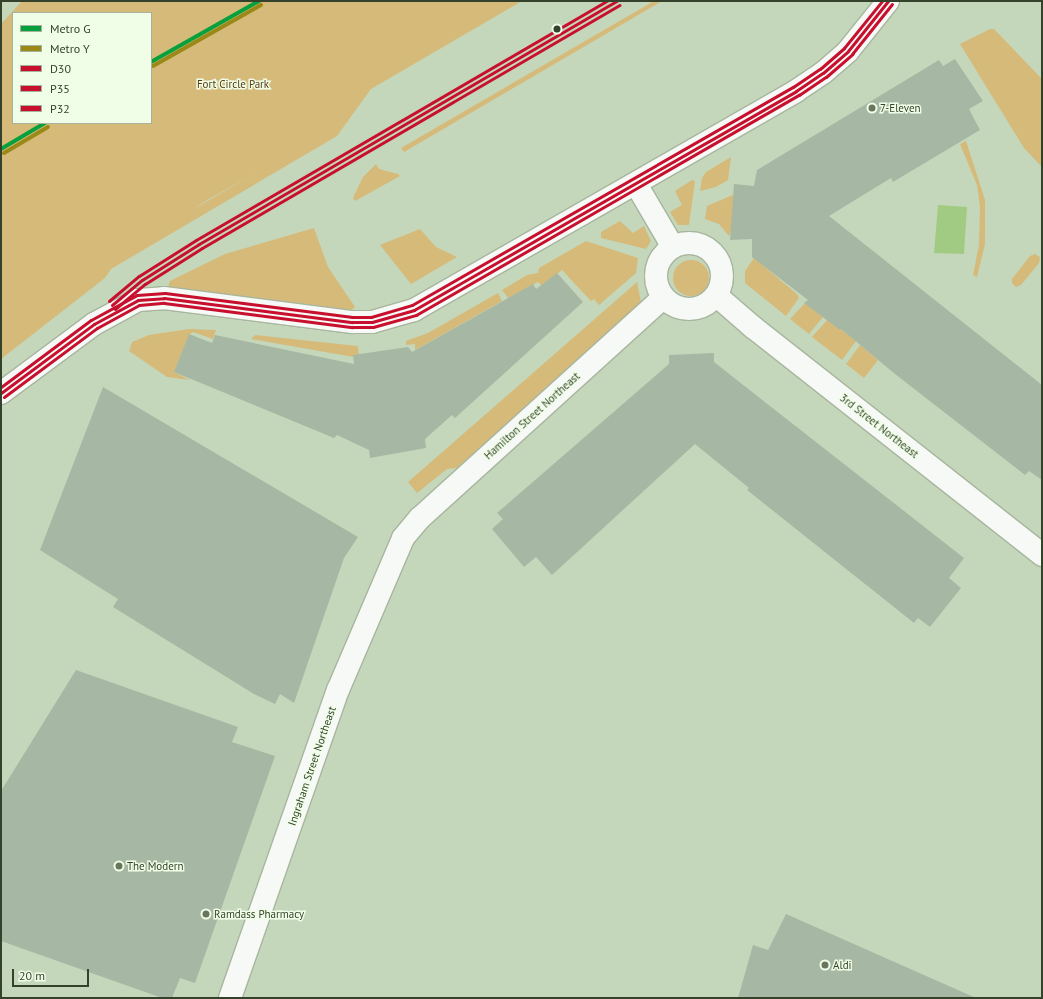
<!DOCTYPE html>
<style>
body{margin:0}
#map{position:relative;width:1043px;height:999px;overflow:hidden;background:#c5d7ba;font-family:"PT Sans",sans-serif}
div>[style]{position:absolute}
.green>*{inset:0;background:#d5ba7a}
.round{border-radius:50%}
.water>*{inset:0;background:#a1cb83}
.building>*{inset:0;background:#a6b8a4}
.roads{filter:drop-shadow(1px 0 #a7b59e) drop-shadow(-1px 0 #a7b59e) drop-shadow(0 1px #a7b59e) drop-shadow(0 -1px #a7b59e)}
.minor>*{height:22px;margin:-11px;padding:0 11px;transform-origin:11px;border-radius:11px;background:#f6f9f5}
.minor>.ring{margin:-11px;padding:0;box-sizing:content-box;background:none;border:22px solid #f6f9f5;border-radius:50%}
.bus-1>*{height:3px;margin:-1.5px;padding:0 1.5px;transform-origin:1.5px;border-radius:1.5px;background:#c8102e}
.bus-2>*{height:3px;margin:-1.5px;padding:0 1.5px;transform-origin:1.5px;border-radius:1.5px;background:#c8102e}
.bus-3>*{height:3px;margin:-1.5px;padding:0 1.5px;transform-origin:1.5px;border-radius:1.5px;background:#c8102e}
.metro-1>*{height:4px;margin:-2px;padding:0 2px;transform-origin:2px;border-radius:2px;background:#08a03d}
.metro-2>*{height:4px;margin:-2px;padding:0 2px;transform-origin:2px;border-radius:2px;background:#9a8916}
.dots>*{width:11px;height:11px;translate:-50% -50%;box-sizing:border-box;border:2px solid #f0fee8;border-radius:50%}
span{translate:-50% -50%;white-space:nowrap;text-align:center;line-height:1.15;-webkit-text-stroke:3px #f0fee8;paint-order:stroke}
.park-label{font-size:11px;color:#553b13}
.poi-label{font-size:11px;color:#34412b}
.left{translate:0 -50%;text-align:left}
.street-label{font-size:11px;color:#34412b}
.frame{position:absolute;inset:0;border:2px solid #34412b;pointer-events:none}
.legend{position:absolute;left:12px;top:12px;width:140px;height:112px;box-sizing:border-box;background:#f0fee8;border:1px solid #a5b29c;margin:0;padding:5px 7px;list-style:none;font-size:12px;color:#34412b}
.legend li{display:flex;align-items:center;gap:8px;height:20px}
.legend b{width:20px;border:1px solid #a5b29c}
.scale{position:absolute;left:12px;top:969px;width:77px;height:18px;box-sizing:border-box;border:2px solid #34412b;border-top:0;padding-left:5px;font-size:12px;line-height:14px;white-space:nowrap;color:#34412b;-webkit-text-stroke:3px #f0fee8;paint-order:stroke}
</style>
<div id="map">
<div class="green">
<i style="clip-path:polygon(evenodd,22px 1px,522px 1px,371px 89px,337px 136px,111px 269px,105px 278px,1px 359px,1px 24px,22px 1px,13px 13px,151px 13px,151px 123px,13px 123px,13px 13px,22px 1px,258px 171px,194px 209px,204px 202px,258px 171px)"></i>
<i style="clip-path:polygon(654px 1px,662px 1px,404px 152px,401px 148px)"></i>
<i style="clip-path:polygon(990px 29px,994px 29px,1042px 79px,1042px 167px,1024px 148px,960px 44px)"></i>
<i style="clip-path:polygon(966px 141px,985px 200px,985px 244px,977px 277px,973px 275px,979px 245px,980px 207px,977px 185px,960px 144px)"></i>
<i style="clip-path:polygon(731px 157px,728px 180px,716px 187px,700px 191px,702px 178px,706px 172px)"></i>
<i style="clip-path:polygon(376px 164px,379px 169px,398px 174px,400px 176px,355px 201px,353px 198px,363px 177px)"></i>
<i style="clip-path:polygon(692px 180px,695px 181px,689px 225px,678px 225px,670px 212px,682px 205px,675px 191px)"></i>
<i style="clip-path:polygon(735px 194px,731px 232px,729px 236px,719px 224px,705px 219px,707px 206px)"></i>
<i style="clip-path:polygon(620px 221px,633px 233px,644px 226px,651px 241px,646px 249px,601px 238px,601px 232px)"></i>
<i style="clip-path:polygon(314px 228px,328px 267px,355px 307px,351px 310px,168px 287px,170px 281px,225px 254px)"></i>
<i style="clip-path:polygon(420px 229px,436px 247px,457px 257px,411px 284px,380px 245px)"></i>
<i style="clip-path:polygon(586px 241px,638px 258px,636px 273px,599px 305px,594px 299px,591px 301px,562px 270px,542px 286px,538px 282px,508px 298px,502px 290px,527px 275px,538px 273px,539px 268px)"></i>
<i style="clip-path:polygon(1035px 254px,1040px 257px,1039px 263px,1021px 285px,1016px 287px,1012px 283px,1012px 279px,1030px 256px)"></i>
<i style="clip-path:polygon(754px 258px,797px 294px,799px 298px,786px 316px,745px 283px,745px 271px)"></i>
<i class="round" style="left:673px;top:260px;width:36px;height:36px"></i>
<i style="clip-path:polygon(637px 282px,641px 302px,457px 468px,447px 469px,417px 493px,408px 482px)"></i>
<i style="clip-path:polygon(498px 293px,502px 301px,415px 350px,415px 344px,406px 345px,406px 341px,428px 333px)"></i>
<i style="clip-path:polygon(805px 303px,823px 317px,809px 334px,790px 319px)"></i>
<i style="clip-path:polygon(828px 319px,856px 341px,842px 360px,812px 337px)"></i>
<i style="clip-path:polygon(189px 329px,216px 330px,213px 339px,193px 332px,189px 335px,174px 372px,190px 380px,167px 377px,129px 351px,132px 342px,149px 335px)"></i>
<i style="clip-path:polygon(255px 335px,358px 346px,359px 358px,251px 339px)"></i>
<i style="clip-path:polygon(860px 345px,878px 360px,864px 378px,846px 364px)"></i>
</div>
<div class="water">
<i style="clip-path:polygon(938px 205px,967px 207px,964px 254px,934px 253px)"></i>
</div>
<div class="building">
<i style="clip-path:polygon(955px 59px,983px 101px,969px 109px,980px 130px,893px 182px,891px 178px,829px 216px,1042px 385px,1042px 480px,1029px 471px,1025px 475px,895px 374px,841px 329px,840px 330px,804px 303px,808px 300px,752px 257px,752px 239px,730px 240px,734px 184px,754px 186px,757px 170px,939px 60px,943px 66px)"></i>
<i style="clip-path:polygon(557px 273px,583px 302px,455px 418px,452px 415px,425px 439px,426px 448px,370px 458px,369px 450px,337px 435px,334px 438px,174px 372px,189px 334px,212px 343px,215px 335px,354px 364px,353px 355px,408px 347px,412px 352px,533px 284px,536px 289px)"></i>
<i style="clip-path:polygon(714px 353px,714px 362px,964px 558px,949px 578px,961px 588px,930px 627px,918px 618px,914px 623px,747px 490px,749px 488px,695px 444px,552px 575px,536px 557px,524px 567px,492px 529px,503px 519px,497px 513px,669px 364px,669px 355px)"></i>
<i style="clip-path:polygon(103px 387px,358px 537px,344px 558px,294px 703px,280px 694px,275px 704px,254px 694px,113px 607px,118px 599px,40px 550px)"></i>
<i style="clip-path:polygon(76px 670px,238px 727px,232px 742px,275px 756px,195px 983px,180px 978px,172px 998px,162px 998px,1px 941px,1px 791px)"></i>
<i style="clip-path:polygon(786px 914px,976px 998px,738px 998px,753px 945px,768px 950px)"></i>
</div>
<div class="roads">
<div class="minor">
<i style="left:636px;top:184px;width:73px;rotate:59.6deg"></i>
<i class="ring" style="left:656px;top:243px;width:44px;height:44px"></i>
<i style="left:717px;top:296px;width:49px;rotate:40.9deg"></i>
<i style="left:754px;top:328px;width:367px;rotate:38.2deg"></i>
<i style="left:1px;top:393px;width:116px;rotate:-36.6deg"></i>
<i style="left:94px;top:324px;width:50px;rotate:-28.6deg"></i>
<i style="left:138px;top:300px;width:26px;rotate:-4deg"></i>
<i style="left:164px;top:298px;width:190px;rotate:7.3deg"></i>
<i style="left:352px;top:322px;width:20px"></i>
<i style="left:372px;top:322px;width:44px;rotate:-15.9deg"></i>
<i style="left:414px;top:310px;width:440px;rotate:-29.8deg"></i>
<i style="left:796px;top:91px;width:32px;rotate:-34deg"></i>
<i style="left:823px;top:73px;width:33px;rotate:-41deg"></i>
<i style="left:848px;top:51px;width:64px;rotate:-51.3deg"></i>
<i style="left:230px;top:998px;width:326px;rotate:-70.7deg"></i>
<i style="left:338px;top:690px;width:165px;rotate:-66.8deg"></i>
<i style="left:403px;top:538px;width:26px;rotate:-50deg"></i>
<i style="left:420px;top:518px;width:328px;rotate:-42.2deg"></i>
</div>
</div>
<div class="bus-1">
<i style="left:112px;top:305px;width:39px;rotate:-40deg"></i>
<i style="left:142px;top:280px;width:67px;rotate:-32.3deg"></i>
<i style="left:199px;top:244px;width:483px;rotate:-30.2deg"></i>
<i style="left:1px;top:393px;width:116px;rotate:-36.6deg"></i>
<i style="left:94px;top:324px;width:50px;rotate:-28.6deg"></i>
<i style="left:138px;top:300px;width:26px;rotate:-4deg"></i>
<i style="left:164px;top:298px;width:190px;rotate:7.3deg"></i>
<i style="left:352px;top:322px;width:20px"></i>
<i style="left:372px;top:322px;width:44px;rotate:-15.9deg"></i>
<i style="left:414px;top:310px;width:440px;rotate:-29.8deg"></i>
<i style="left:796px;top:91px;width:32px;rotate:-34deg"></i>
<i style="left:823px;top:73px;width:33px;rotate:-41deg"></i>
<i style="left:848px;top:51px;width:64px;rotate:-51.3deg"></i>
</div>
<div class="bus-2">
<i style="left:115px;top:309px;width:39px;rotate:-40deg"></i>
<i style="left:145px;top:284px;width:67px;rotate:-32.3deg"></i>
<i style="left:202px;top:248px;width:483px;rotate:-30.2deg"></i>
<i style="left:4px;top:397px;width:116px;rotate:-36.6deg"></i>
<i style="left:97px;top:328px;width:48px;rotate:-28.7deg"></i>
<i style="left:139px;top:305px;width:25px;rotate:-5deg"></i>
<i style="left:164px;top:303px;width:190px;rotate:7.3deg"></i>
<i style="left:352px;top:327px;width:21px"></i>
<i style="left:373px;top:327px;width:45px;rotate:-15.6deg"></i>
<i style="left:416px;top:315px;width:442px;rotate:-29.9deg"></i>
<i style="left:799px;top:95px;width:32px;rotate:-34deg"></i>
<i style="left:826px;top:77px;width:35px;rotate:-41deg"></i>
<i style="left:852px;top:54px;width:64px;rotate:-51.3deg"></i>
</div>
<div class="bus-3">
<i style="left:109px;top:301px;width:39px;rotate:-40deg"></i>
<i style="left:139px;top:276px;width:67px;rotate:-32.3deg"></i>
<i style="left:196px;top:240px;width:475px;rotate:-30.2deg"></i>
<i style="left:1px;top:387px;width:112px;rotate:-36.7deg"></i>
<i style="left:91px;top:320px;width:52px;rotate:-28.5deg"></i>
<i style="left:137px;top:295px;width:28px;rotate:-4deg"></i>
<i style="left:165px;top:293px;width:189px;rotate:7.3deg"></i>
<i style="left:352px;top:317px;width:19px"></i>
<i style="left:371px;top:317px;width:43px;rotate:-16.3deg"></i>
<i style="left:412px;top:305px;width:439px;rotate:-29.8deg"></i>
<i style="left:793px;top:87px;width:32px;rotate:-34deg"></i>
<i style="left:820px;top:69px;width:32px;rotate:-41deg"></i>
<i style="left:844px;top:48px;width:60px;rotate:-51deg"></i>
</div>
<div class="metro-1">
<i style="left:151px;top:62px;width:124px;rotate:-29.5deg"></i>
<i style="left:1px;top:149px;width:51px;rotate:-30.6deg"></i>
</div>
<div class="metro-2">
<i style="left:153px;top:66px;width:124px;rotate:-29.5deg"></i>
<i style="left:4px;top:153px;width:51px;rotate:-30.6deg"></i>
</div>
<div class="dots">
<i style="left:557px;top:29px;background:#34412b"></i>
<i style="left:872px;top:108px;background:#67765d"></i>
<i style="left:119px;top:866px;background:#67765d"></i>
<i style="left:206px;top:914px;background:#67765d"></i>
<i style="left:825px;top:965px;background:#67765d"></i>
</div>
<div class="park-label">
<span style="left:233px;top:84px">Fort Circle Park</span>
</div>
<div class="poi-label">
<span class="left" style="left:880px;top:108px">7-Eleven</span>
<span class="left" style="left:127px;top:866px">The Modern</span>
<span class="left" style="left:214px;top:914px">Ramdass Pharmacy</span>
<span class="left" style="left:833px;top:965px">Aldi</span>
</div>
<div class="street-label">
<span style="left:532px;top:416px;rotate:-42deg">Hamilton Street Northeast</span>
<span style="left:879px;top:426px;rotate:38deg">3rd Street Northeast</span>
<span style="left:312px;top:766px;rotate:-71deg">Ingraham Street Northeast</span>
</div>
<div class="frame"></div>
<ul class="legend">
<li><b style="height:5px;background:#08a03d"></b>Metro G</li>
<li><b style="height:5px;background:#9a8916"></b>Metro Y</li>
<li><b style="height:5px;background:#c8102e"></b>D30</li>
<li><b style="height:5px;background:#c8102e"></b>P35</li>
<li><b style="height:5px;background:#c8102e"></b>P32</li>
</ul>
<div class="scale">20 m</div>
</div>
